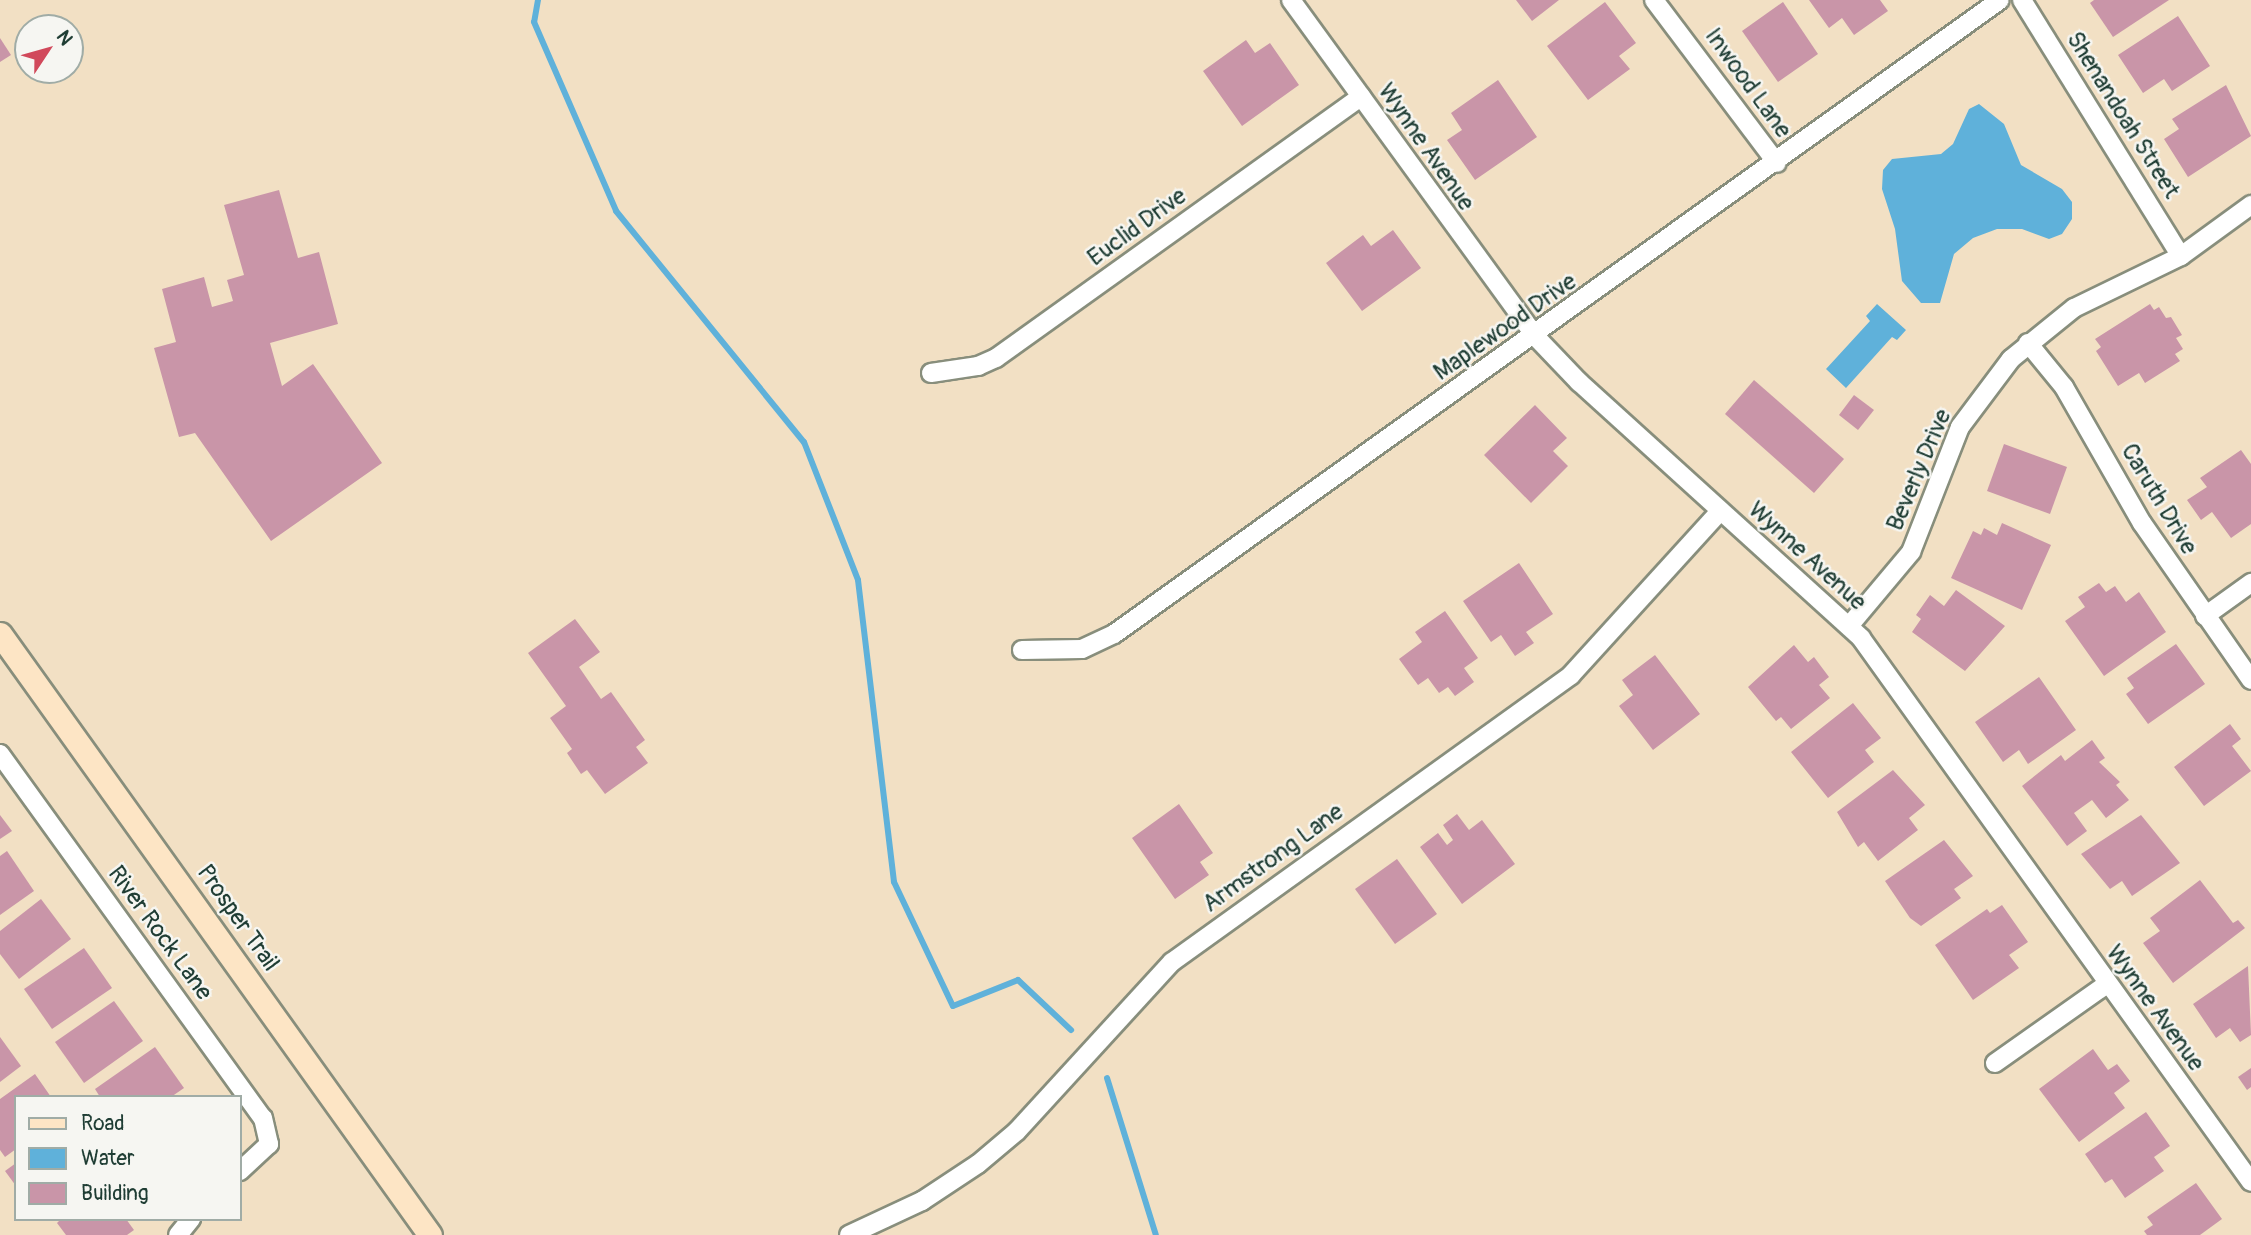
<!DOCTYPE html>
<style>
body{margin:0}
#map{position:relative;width:2251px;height:1235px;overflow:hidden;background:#f2e0c4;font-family:Pangolin,sans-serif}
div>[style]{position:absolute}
.water>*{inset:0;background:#5fb1da}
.stream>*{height:6px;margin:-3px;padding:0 3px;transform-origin:3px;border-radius:3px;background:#5fb1da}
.building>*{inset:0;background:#c995a8}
.roads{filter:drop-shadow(2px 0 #888e7c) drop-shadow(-2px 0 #888e7c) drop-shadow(0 2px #888e7c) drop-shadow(0 -2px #888e7c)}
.street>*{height:18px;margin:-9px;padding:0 9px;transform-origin:9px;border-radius:9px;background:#fff}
.secondary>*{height:23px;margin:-11.5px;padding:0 11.5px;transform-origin:11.5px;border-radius:11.5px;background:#fde5c5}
span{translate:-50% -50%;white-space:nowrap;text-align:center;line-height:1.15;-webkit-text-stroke:5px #f6f6f2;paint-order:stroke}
.street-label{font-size:24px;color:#1f3d34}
.legend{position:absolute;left:14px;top:1095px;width:228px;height:126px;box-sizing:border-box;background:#f6f6f2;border:2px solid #a0aca6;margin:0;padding:9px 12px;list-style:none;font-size:21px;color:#1f3d34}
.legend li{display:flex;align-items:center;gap:14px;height:35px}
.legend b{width:35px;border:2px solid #a0aca6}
.north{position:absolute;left:14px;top:14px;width:70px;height:70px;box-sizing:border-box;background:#f6f6f2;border:2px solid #a0aca6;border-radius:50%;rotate:54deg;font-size:19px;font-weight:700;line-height:28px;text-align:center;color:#1f3d34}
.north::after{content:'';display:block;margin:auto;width:24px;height:32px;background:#d1495b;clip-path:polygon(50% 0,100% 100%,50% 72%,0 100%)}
</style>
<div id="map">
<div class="water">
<i style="clip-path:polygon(1979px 104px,2004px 124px,2021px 165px,2062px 189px,2072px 202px,2072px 219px,2062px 234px,2049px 239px,2022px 229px,1997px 229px,1973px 238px,1954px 254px,1940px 303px,1921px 303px,1902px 281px,1895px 229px,1882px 189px,1883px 170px,1892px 159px,1941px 154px,1953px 144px,1969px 109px)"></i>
<i style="clip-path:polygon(1877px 304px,1906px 330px,1897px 340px,1892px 337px,1846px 388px,1826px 369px,1870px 321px,1866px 316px)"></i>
</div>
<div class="stream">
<i style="left:538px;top:0;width:22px;rotate:100deg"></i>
<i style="left:534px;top:22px;width:206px;rotate:66.5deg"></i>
<i style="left:616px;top:211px;width:298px;rotate:50.9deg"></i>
<i style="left:804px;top:442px;width:148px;rotate:68.6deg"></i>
<i style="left:858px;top:580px;width:304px;rotate:83.2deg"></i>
<i style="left:894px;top:882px;width:137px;rotate:64.6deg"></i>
<i style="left:953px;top:1006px;width:70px;rotate:-21.8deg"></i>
<i style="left:1018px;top:980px;width:73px;rotate:43.3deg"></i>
<i style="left:1107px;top:1078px;width:164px;rotate:72.7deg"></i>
</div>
<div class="building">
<i style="clip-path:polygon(1516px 0,1559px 0,1532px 21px)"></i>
<i style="clip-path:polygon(1809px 0,1880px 0,1888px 11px,1854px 35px,1842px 18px,1829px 28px)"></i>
<i style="clip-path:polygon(2094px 0,2169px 0,2113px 37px,2090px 3px)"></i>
<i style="clip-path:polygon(1605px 2px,1636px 43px,1619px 56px,1630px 69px,1588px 100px,1547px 46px)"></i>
<i style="clip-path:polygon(1783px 2px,1818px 54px,1778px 82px,1742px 31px)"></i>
<i style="clip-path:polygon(2178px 16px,2210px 66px,2172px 91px,2164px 79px,2143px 93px,2118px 55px)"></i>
<i style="clip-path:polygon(0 38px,11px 55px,0 62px)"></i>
<i style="clip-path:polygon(1246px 40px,1255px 53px,1270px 43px,1299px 85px,1242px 126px,1203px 71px)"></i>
<i style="clip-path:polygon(1498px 80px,1537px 137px,1475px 180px,1447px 140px,1462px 130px,1451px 113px)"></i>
<i style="clip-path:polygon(2226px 85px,2251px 136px,2188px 177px,2164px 139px,2179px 129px,2172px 119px)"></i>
<i style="clip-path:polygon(279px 190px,298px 258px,319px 252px,338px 324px,270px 343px,282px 386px,313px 364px,382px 463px,271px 541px,195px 433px,179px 437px,154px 348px,176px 342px,162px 289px,204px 277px,212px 307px,233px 301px,227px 280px,244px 275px,224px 205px)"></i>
<i style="clip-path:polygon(1393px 230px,1421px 268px,1362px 311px,1326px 263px,1363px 235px,1371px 246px)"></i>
<i style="clip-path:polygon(2150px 304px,2154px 310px,2159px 307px,2166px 318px,2171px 317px,2182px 335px,2176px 338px,2183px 349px,2175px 354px,2180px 361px,2145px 383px,2139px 373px,2118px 386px,2096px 351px,2101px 347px,2095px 339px)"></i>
<i style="clip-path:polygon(1754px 380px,1844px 459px,1814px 493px,1725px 414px)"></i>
<i style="clip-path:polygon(1854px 395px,1874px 410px,1858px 430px,1839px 415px)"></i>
<i style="clip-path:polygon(1535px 405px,1567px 438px,1553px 451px,1568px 466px,1531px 503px,1484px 455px)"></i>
<i style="clip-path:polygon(2004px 444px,2067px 467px,2050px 514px,1987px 491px)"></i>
<i style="clip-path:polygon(2241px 450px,2251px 464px,2251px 524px,2231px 538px,2212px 512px,2201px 520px,2187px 500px,2207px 487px,2200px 478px)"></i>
<i style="clip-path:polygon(2002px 523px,2051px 545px,2022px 610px,1951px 578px,1973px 531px,1981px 535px,1984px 528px,1997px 535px)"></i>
<i style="clip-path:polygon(1519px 563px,1553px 614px,1526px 632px,1534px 643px,1515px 656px,1501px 635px,1491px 642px,1463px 601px)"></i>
<i style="clip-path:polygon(2099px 583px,2106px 592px,2115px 586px,2126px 602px,2139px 592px,2166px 632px,2104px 676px,2065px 621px,2085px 607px,2078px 597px)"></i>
<i style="clip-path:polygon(1956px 590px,2005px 626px,1965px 671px,1912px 632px,1921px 619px,1916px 615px,1930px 595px,1944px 606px)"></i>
<i style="clip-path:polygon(1445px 611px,1478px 658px,1464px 668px,1474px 682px,1455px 696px,1448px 687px,1439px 693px,1428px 678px,1418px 685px,1399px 659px,1422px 642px,1415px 632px)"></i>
<i style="clip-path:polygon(575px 619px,600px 652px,579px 667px,601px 699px,611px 692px,645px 740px,636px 747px,648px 763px,605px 794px,587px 770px,581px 774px,567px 753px,572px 749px,550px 718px,566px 706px,528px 653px)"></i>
<i style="clip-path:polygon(2176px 644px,2205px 684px,2148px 724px,2126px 694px,2134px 688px,2127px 678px)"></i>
<i style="clip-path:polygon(1794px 645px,1808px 662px,1814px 657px,1829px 677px,1819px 685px,1830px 698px,1791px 729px,1781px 717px,1776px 721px,1748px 687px)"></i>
<i style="clip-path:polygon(1655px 655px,1700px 714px,1653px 750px,1619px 706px,1633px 695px,1622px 680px)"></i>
<i style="clip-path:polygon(2039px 677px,2076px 730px,2028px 764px,2019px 750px,2003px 762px,1975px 722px)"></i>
<i style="clip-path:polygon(1853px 703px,1881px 738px,1865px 750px,1874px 762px,1828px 798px,1791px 752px)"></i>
<i style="clip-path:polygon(2230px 724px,2241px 739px,2232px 746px,2251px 771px,2204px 806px,2174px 767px)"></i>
<i style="clip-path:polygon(2092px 740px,2105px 758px,2099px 762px,2120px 782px,2116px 785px,2129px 800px,2106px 818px,2092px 800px,2074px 813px,2087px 831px,2067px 846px,2022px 786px,2061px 755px,2065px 761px)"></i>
<i style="clip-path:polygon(1893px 770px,1925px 805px,1909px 818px,1918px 830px,1878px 861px,1864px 842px,1858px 847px,1837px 812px)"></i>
<i style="clip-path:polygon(1179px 804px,1213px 853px,1200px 862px,1209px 875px,1175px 899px,1132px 838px)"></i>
<i style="clip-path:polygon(1457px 814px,1469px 830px,1482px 820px,1515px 864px,1462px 904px,1420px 847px,1438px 833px,1447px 845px,1453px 840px,1443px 825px)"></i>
<i style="clip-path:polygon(0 815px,12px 831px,0 839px)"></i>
<i style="clip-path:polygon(2141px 815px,2180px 863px,2132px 896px,2122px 881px,2110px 889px,2081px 854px)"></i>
<i style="clip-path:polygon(1944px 840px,1973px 876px,1954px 889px,1961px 898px,1921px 926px,1910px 918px,1885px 881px)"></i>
<i style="clip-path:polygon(7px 851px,34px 891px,0 915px,0 856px)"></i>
<i style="clip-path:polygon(1397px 859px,1437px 914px,1395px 944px,1355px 889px)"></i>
<i style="clip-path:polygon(2200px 880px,2233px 923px,2238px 920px,2245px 928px,2173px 983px,2143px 943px,2160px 931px,2150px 918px)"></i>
<i style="clip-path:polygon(41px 899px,71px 939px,19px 979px,0 954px,0 931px)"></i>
<i style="clip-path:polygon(2002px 905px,2028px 942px,2009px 955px,2019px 968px,1973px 1000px,1935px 945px,1987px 909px,1990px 913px)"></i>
<i style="clip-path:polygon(84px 948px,112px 988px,52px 1029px,24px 989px)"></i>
<i style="clip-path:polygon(2248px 966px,2251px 1035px,2240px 1042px,2230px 1028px,2216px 1038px,2193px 1004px)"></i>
<i style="clip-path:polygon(114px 1001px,143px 1041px,84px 1083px,55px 1042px)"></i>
<i style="clip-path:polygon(0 1037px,21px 1066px,0 1082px)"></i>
<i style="clip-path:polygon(155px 1047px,184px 1088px,171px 1097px,100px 1097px,95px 1089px)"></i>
<i style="clip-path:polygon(2093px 1049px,2108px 1070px,2117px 1064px,2130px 1081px,2114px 1093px,2125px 1108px,2079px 1142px,2039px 1089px)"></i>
<i style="clip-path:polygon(2251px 1068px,2251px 1087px,2247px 1090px,2238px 1077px)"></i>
<i style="clip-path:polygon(35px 1074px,51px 1097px,16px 1097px,16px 1149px,5px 1157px,0 1150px,0 1099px)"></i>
<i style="clip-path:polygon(2146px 1112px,2170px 1146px,2154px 1157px,2164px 1171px,2125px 1198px,2112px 1179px,2105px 1183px,2085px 1154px)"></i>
<i style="clip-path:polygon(16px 1163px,16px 1186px,5px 1171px)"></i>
<i style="clip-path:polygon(2196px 1183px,2222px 1219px,2200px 1235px,2147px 1235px,2144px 1231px,2153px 1225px,2147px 1217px)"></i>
<i style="clip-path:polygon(61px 1219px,126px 1219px,134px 1230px,127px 1235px,66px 1235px,57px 1223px)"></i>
</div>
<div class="roads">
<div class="street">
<i style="left:1291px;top:0;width:415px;rotate:54deg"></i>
<i style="left:1535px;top:336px;width:64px;rotate:46.3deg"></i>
<i style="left:1579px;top:382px;width:381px;rotate:42.2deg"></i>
<i style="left:1861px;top:638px;width:669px;rotate:54.36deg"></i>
<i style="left:1654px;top:0;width:204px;rotate:53deg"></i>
<i style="left:2022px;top:0;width:301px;rotate:58.2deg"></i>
<i style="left:2028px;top:343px;width:57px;rotate:50.7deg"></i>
<i style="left:2064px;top:387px;width:157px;rotate:60.2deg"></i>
<i style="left:2142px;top:523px;width:191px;rotate:55.2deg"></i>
<i style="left:931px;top:373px;width:48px;rotate:-8.5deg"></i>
<i style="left:978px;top:366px;width:20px;rotate:-24deg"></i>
<i style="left:996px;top:358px;width:449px;rotate:-35.6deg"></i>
<i style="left:2205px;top:616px;width:57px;rotate:-35.7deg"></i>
<i style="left:1849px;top:626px;width:97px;rotate:-50deg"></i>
<i style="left:1911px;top:552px;width:134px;rotate:-68.6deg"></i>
<i style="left:1960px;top:427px;width:85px;rotate:-53.1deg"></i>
<i style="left:2011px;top:359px;width:81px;rotate:-39deg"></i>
<i style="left:2074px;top:308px;width:119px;rotate:-25.9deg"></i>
<i style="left:2181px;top:256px;width:87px;rotate:-36.1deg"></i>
<i style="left:1022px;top:650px;width:60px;rotate:-1deg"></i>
<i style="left:1082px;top:649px;width:35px;rotate:-25deg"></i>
<i style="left:1114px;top:634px;width:1089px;rotate:-35.59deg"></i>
<i style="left:0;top:754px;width:449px;rotate:54.2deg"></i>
<i style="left:263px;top:1118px;width:27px;rotate:77deg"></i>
<i style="left:269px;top:1144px;width:40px;rotate:137deg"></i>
<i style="left:1995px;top:1063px;width:137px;rotate:-35.2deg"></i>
<i style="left:178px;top:1235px;width:21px;rotate:-51deg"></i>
<i style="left:849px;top:1235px;width:81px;rotate:-25deg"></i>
<i style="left:922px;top:1201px;width:67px;rotate:-33.5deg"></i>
<i style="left:978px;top:1164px;width:51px;rotate:-40.2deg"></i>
<i style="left:1017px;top:1131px;width:229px;rotate:-47.5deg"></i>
<i style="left:1172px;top:962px;width:491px;rotate:-35.7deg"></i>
<i style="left:1571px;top:675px;width:222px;rotate:-47.7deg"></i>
</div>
<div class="secondary">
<i style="left:0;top:634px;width:739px;rotate:54.42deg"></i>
</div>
</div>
<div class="street-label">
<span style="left:1748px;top:83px;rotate:54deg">Inwood Lane</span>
<span style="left:2123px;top:115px;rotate:58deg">Shenandoah Street</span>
<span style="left:1426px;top:147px;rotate:55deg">Wynne Avenue</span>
<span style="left:1137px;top:227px;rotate:-36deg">Euclid Drive</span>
<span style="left:1505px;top:327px;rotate:-35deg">Maplewood Drive</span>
<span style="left:1919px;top:470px;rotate:-67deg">Beverly Drive</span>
<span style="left:2159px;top:499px;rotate:59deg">Caruth Drive</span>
<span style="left:1807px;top:556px;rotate:42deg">Wynne Avenue</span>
<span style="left:1273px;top:858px;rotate:-36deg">Armstrong Lane</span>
<span style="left:238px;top:918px;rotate:55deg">Prosper Trail</span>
<span style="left:160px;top:933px;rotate:54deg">River Rock Lane</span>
<span style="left:2155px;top:1008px;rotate:54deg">Wynne Avenue</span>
</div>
<ul class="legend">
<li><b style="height:9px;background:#fde5c5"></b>Road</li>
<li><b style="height:19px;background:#5fb1da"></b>Water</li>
<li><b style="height:19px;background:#c995a8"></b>Building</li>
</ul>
<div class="north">N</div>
</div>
